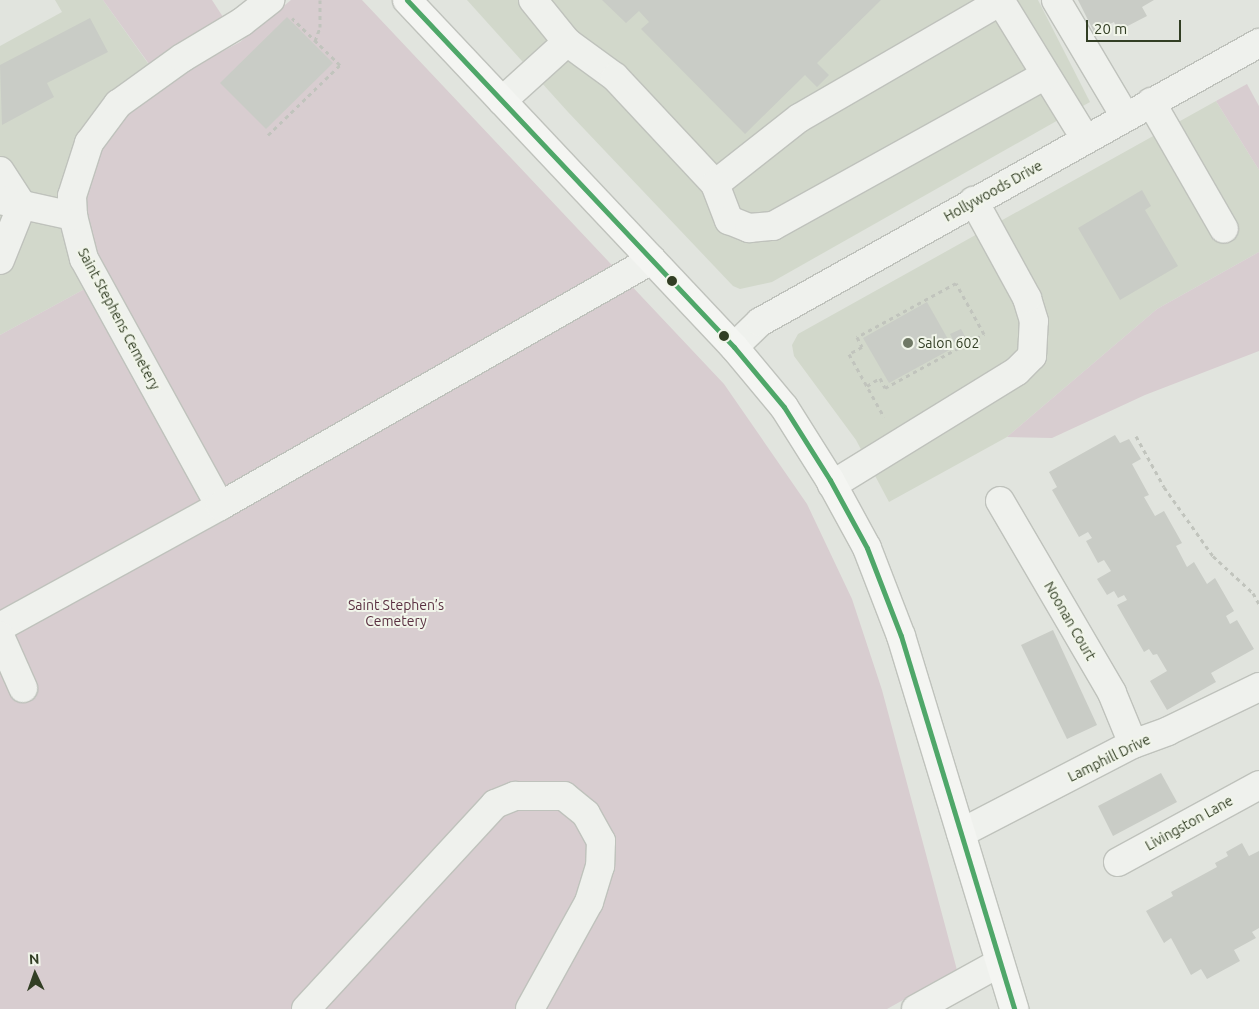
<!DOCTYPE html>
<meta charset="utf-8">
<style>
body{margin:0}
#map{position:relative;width:1259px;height:1009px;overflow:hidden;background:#e1e4de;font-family:Ubuntu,sans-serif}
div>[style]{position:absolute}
.built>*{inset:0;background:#d2d8cb}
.green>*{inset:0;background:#d8cdd0}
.building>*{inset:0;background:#c9ccc6}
.path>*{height:3px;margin-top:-1.5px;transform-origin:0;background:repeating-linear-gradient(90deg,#c1c4bd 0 4px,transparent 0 8px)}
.roads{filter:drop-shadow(1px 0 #bfc2bc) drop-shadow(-1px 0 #bfc2bc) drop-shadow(0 1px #bfc2bc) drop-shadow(0 -1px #bfc2bc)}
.minor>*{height:28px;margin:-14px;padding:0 14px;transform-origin:14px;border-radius:14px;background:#eff1ed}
.major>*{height:28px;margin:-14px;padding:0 14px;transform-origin:14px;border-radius:14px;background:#f4f5f2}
.bus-1>*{height:5px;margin:-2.5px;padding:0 2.5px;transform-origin:2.5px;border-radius:2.5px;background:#4fa769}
.dots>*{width:14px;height:14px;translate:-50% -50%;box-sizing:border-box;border:2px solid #f1f5ea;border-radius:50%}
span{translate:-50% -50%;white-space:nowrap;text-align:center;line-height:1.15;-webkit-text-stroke:4px #f1f5ea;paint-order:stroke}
.street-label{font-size:14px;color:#323e24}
.poi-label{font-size:14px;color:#323e24}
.left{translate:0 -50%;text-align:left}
.park-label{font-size:14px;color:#5a3041}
.north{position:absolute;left:10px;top:949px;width:50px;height:50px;-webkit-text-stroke:4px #f1f5ea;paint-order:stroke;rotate:357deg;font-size:14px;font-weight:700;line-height:20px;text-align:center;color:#323e24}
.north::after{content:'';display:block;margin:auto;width:18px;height:22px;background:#323e24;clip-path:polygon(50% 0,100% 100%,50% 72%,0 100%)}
.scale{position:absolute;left:1086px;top:20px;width:95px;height:22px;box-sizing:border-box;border:2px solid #323e24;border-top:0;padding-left:6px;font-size:15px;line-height:18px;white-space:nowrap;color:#323e24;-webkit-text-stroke:4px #f1f5ea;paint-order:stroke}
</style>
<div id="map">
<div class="built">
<i style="clip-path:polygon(55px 0,103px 0,162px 83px,103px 279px,0 335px,0 46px,62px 12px)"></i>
<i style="clip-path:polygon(467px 0,1038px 0,1090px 102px,772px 282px,740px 289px,733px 286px,568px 112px)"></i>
<i style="clip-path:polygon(1216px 101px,1259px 170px,1259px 252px,1157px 309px,1007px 437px,889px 502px,856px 440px,794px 356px,792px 345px,798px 334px)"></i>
</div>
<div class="green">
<i style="clip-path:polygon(103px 0,212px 0,223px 17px,149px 64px)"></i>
<i style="clip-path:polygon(291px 0,362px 0,724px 384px,807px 504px,852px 599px,882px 690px,957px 970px,887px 1009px,0 1009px,0 335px,103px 279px,80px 208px,96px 152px,143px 94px,240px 42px)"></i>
<i style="clip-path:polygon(1247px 84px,1259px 106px,1259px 170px,1216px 101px)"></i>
<i style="clip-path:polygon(1259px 252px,1259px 351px,1145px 395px,1052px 438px,1007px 437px,1157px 309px)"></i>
</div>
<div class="building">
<i style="clip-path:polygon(602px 0,881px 0,817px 63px,829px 75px,817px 87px,805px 75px,745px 134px,641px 29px,649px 22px,639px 11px,626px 23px)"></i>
<i style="clip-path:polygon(1078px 0,1154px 0,1142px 7px,1147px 16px,1118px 31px,1114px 22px,1094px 32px)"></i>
<i style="clip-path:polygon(287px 17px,333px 63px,266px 129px,220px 83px)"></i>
<i style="clip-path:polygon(90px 18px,108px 52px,47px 83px,54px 97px,2px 125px,0 65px)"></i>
<i style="clip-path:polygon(1142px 190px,1151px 206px,1145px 210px,1178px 266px,1120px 300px,1078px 228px)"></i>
<i style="clip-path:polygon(927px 302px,953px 348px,889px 383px,863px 338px)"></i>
<i style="clip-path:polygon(961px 329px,966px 338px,955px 344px,950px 334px)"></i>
<i style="clip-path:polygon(1115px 435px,1120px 443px,1129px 439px,1141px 459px,1132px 464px,1149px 495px,1144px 497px,1155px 516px,1164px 511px,1182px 543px,1176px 546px,1187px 567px,1194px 562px,1207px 584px,1215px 578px,1234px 611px,1226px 616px,1230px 624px,1237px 620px,1254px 649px,1211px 673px,1216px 682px,1167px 710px,1150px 681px,1167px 671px,1157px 654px,1153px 655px,1149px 649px,1144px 652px,1117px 605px,1127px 600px,1124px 595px,1118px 598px,1114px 591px,1107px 595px,1097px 579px,1111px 571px,1104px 560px,1098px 563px,1086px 541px,1092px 538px,1088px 532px,1079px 537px,1052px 490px,1057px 487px,1049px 472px)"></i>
<i style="clip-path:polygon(1053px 630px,1097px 725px,1067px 739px,1021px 645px)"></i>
<i style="clip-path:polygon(1161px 773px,1177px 802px,1113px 836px,1098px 806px)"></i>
<i style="clip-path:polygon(1242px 843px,1249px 856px,1259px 851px,1259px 928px,1252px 932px,1256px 938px,1234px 950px,1240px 961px,1207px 979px,1201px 969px,1191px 975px,1171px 938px,1164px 943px,1146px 911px,1173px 896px,1171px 892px,1217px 867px,1215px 863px,1228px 856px,1226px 852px)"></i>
</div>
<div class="path">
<i style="left:315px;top:41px;width:15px;rotate:-70deg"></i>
<i style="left:320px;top:27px;width:27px;rotate:-90deg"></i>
<i style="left:268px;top:135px;width:100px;rotate:-44.2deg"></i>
<i style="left:340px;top:65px;width:67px;rotate:-135.6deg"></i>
<i style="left:867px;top:386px;width:15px;rotate:-32deg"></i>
<i style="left:880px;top:378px;width:11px;rotate:63deg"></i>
<i style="left:885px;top:388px;width:113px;rotate:-28.6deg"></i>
<i style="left:984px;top:334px;width:58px;rotate:-118.8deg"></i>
<i style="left:956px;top:283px;width:113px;rotate:151.4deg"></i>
<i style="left:857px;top:337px;width:11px;rotate:63deg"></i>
<i style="left:862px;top:347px;width:15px;rotate:152deg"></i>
<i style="left:849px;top:354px;width:72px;rotate:60.9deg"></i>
<i style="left:1136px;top:436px;width:58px;rotate:61.2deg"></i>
<i style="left:1164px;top:487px;width:85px;rotate:54.6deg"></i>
<i style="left:1213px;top:556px;width:54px;rotate:42.8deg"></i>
<i style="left:1253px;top:593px;width:13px;rotate:61deg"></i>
</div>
<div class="roads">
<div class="minor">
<i style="left:533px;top:0;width:54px;rotate:51deg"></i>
<i style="left:567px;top:42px;width:59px;rotate:36.1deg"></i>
<i style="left:615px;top:77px;width:146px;rotate:46.9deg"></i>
<i style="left:1000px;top:0;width:162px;rotate:58.4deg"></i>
<i style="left:1056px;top:0;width:135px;rotate:59.3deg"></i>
<i style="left:1001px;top:1px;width:233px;rotate:149.9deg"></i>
<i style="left:799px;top:118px;width:107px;rotate:141.8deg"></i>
<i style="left:715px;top:184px;width:39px;rotate:69deg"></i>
<i style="left:729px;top:220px;width:22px;rotate:22deg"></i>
<i style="left:749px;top:228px;width:24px;rotate:-5deg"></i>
<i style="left:773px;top:226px;width:311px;rotate:-29deg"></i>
<i style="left:502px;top:101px;width:88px;rotate:-42.2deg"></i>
<i style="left:1151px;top:102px;width:146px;rotate:60.1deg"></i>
<i style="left:0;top:171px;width:40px;rotate:57.1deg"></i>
<i style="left:0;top:200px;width:75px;rotate:12.4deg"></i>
<i style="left:0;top:260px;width:59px;rotate:-68.2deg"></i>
<i style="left:734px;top:347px;width:36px;rotate:-44deg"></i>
<i style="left:760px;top:322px;width:572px;rotate:-29.21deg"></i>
<i style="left:832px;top:485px;width:217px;rotate:-31.6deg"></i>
<i style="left:1017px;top:371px;width:21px;rotate:-45deg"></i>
<i style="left:1032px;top:356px;width:35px;rotate:-87deg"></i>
<i style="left:1034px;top:321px;width:24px;rotate:-107deg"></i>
<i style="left:1027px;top:298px;width:111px;rotate:-118.7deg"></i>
<i style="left:1000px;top:501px;width:222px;rotate:59.7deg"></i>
<i style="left:1112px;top:693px;width:55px;rotate:67.6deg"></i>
<i style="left:220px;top:506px;width:282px;rotate:-118.8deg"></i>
<i style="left:84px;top:259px;width:44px;rotate:-104.3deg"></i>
<i style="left:73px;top:216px;width:20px;rotate:-93deg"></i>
<i style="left:72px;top:196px;width:56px;rotate:-72.2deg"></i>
<i style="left:89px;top:143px;width:49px;rotate:-53.4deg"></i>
<i style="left:118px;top:104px;width:79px;rotate:-35.7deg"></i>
<i style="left:182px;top:58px;width:70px;rotate:-31deg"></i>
<i style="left:242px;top:22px;width:36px;rotate:-38deg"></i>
<i style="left:0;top:627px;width:251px;rotate:-28.8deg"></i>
<i style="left:220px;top:506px;width:497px;rotate:-29.7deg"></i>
<i style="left:0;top:636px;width:57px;rotate:66.1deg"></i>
<i style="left:961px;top:833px;width:194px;rotate:-27.4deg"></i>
<i style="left:1133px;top:744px;width:37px;rotate:-20deg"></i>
<i style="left:1168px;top:731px;width:101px;rotate:-25.8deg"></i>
<i style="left:1118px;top:862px;width:161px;rotate:-28.6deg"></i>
<i style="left:306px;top:1009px;width:279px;rotate:-47.3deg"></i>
<i style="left:495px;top:804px;width:22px;rotate:-22deg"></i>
<i style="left:515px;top:796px;width:49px"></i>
<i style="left:564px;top:796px;width:28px;rotate:39deg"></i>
<i style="left:586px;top:814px;width:31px;rotate:61deg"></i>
<i style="left:601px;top:841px;width:25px;rotate:92deg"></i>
<i style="left:600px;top:866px;width:38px;rotate:107deg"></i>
<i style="left:589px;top:902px;width:122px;rotate:118.9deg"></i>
<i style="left:916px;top:1009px;width:95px;rotate:-29deg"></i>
</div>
<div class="major">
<i style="left:407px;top:0;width:477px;rotate:46.7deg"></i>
<i style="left:734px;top:347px;width:78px;rotate:50.2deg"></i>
<i style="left:784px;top:407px;width:86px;rotate:57.8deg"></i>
<i style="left:830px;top:480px;width:77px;rotate:61.4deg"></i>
<i style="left:867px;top:548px;width:94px;rotate:68.9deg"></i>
<i style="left:901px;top:636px;width:390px;rotate:73.1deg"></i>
</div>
</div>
<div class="bus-1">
<i style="left:407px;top:0;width:477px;rotate:46.7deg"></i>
<i style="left:734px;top:347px;width:78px;rotate:50.2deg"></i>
<i style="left:784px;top:407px;width:86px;rotate:57.8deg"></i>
<i style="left:830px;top:480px;width:77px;rotate:61.4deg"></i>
<i style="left:867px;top:548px;width:94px;rotate:68.9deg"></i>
<i style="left:901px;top:636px;width:390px;rotate:73.1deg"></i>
</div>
<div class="dots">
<i style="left:672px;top:281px;background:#323e24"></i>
<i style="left:724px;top:336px;background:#323e24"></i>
<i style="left:908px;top:343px;background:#6f7865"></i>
</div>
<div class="street-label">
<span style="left:993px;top:191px;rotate:-29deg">Hollywoods Drive</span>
<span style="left:119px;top:319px;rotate:62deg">Saint Stephens Cemetery</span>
<span style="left:1070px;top:621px;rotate:60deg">Noonan Court</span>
<span style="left:1109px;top:758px;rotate:-26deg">Lamphill Drive</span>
<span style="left:1189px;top:823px;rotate:-29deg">Livingston Lane</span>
</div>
<div class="poi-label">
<span class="left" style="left:918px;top:343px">Salon 602</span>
</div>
<div class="park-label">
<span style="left:396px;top:613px">Saint Stephen’s<br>Cemetery</span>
</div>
<div class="north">N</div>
<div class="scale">20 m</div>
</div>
